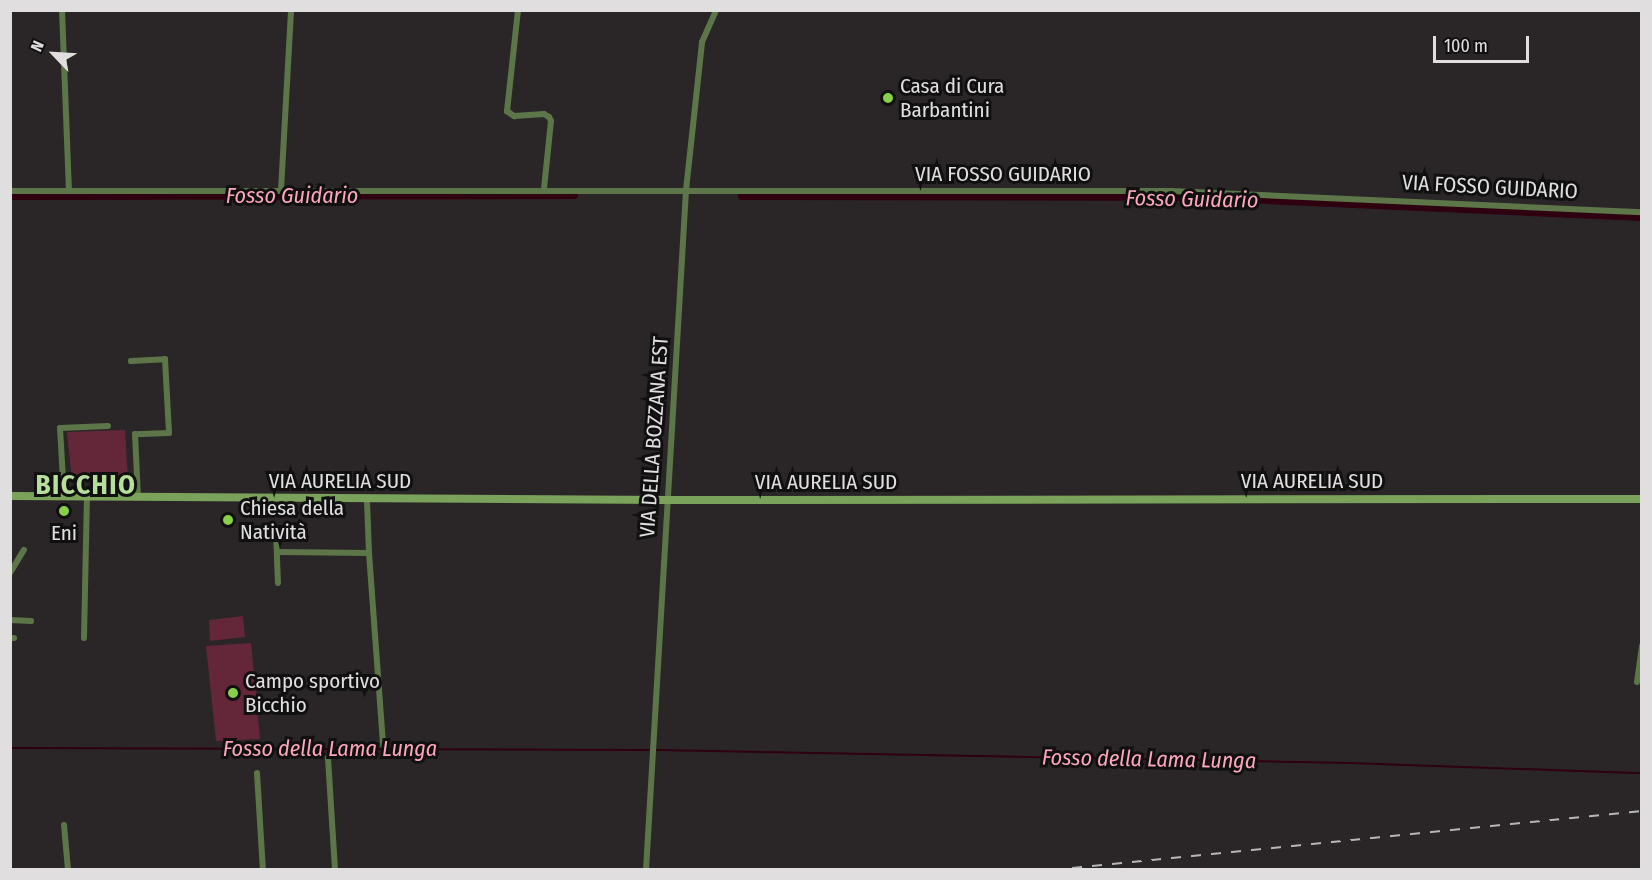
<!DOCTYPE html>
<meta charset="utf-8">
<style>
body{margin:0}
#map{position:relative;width:1652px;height:880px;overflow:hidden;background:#2a2627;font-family:"Fira Sans Condensed",sans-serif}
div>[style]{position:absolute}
.green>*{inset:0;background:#632739}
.stream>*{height:2px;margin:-1px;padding:0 1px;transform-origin:1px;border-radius:1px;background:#2e0010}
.canal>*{height:7px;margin:-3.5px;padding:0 3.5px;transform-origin:3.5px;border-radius:3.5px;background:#2e0010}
.street>*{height:6px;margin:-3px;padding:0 3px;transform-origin:3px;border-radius:3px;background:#5c7649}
.secondary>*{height:8px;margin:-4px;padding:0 4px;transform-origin:4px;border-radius:4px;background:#7aa25a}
.rail>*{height:2px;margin-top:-1px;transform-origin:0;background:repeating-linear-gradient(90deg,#b9b6b7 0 10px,transparent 0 20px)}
.dots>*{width:16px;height:16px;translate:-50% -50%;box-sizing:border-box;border:3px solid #111010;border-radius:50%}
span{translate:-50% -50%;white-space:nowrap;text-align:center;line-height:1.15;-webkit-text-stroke:6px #111010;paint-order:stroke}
.poi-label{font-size:21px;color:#e1dedf}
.left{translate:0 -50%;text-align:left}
.street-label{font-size:21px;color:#e1dedf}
.water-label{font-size:22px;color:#fea7bc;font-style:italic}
.district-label{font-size:27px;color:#b7de9a;font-weight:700;letter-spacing:1.5px}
.frame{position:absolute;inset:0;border:12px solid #e1dedf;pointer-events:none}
.north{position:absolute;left:24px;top:24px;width:60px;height:60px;-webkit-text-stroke:4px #111010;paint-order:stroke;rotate:295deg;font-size:16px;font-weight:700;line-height:24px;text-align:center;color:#e1dedf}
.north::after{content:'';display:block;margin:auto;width:21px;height:27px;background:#e1dedf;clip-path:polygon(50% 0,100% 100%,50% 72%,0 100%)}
.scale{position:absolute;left:1433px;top:36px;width:96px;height:27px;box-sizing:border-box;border:3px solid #e1dedf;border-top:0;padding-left:8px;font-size:18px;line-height:21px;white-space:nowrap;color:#e1dedf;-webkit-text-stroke:4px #111010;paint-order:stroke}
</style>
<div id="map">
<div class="green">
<i style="clip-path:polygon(125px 430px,128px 481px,72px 480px,67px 432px)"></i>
<i style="clip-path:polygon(243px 616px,245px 637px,210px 641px,209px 620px)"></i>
<i style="clip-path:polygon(251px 643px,260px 739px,216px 741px,206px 646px)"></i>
</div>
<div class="stream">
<i style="left:10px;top:748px;width:639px;rotate:0.18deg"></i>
<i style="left:656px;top:750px;width:694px;rotate:1.07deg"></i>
<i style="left:1350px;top:763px;width:292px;rotate:2deg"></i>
</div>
<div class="canal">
<i style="left:10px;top:196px;width:564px;rotate:-0.1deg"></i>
<i style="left:741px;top:196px;width:458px;rotate:0.1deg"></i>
<i style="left:1199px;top:197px;width:443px;rotate:2.6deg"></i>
</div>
<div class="street">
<i style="left:62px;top:10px;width:181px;rotate:87.8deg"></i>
<i style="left:518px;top:10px;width:102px;rotate:96.2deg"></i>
<i style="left:507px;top:111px;width:9px;rotate:36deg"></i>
<i style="left:514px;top:116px;width:30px;rotate:-4deg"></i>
<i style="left:544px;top:114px;width:6px;rotate:31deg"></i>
<i style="left:549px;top:117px;width:4px;rotate:63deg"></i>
<i style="left:551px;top:121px;width:68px;rotate:95.9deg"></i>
<i style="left:281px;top:190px;width:180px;rotate:-86.8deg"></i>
<i style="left:10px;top:191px;width:1162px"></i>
<i style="left:1172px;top:191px;width:470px;rotate:2.6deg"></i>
<i style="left:131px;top:361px;width:34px;rotate:-3deg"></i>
<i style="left:165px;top:359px;width:74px;rotate:86.9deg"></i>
<i style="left:169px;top:433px;width:34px;rotate:178deg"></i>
<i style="left:135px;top:434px;width:63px;rotate:87.3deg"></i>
<i style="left:64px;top:497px;width:69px;rotate:-93.3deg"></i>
<i style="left:60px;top:428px;width:48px;rotate:-2.4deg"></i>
<i style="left:276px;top:532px;width:51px;rotate:87.8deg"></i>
<i style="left:277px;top:552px;width:92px;rotate:0.6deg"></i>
<i style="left:369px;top:553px;width:53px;rotate:-92.2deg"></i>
<i style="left:369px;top:553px;width:193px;rotate:85.8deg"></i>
<i style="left:10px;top:573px;width:27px;rotate:-59deg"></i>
<i style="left:10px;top:620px;width:21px;rotate:3deg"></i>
<i style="left:10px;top:638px;width:4px"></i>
<i style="left:84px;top:638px;width:141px;rotate:-88.8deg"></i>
<i style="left:1637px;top:682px;width:37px;rotate:-82deg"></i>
<i style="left:328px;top:758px;width:112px;rotate:86.4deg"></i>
<i style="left:257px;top:773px;width:97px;rotate:86.5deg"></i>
<i style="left:64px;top:825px;width:45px;rotate:84.9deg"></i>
<i style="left:646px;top:870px;width:681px;rotate:-86.63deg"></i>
<i style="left:686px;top:190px;width:149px;rotate:-83.8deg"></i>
<i style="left:702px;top:42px;width:35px;rotate:-66deg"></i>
</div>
<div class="secondary">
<i style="left:10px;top:496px;width:656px;rotate:0.35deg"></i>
<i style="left:666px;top:500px;width:976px;rotate:-0.06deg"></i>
</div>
<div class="rail">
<i style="left:1052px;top:870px;width:593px;rotate:-5.71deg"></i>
</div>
<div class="dots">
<i style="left:888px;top:98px;background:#89cf48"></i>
<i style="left:64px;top:511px;background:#89cf48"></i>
<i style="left:228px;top:520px;background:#89cf48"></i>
<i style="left:233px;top:693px;background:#89cf48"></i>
</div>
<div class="poi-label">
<span class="left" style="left:900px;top:98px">Casa di Cura<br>Barbantini</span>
<span class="left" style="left:240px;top:520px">Chiesa della<br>Natività</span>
<span style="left:64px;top:533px">Eni</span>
<span class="left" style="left:245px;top:693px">Campo sportivo<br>Bicchio</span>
</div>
<div class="street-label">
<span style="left:1003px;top:174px">VIA FOSSO GUIDARIO</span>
<span style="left:1490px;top:187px;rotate:3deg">VIA FOSSO GUIDARIO</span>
<span style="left:654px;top:437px;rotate:-86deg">VIA DELLA BOZZANA EST</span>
<span style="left:340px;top:481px">VIA AURELIA SUD</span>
<span style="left:1312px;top:481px">VIA AURELIA SUD</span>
<span style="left:826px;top:482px">VIA AURELIA SUD</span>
</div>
<div class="water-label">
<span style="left:292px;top:196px">Fosso Guidario</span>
<span style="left:1192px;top:199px;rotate:1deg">Fosso Guidario</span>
<span style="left:330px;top:749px">Fosso della Lama Lunga</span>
<span style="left:1149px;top:759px;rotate:1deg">Fosso della Lama Lunga</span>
</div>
<div class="district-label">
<span style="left:86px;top:486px">BICCHIO</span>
</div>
<div class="frame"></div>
<div class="north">N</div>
<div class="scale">100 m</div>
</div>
